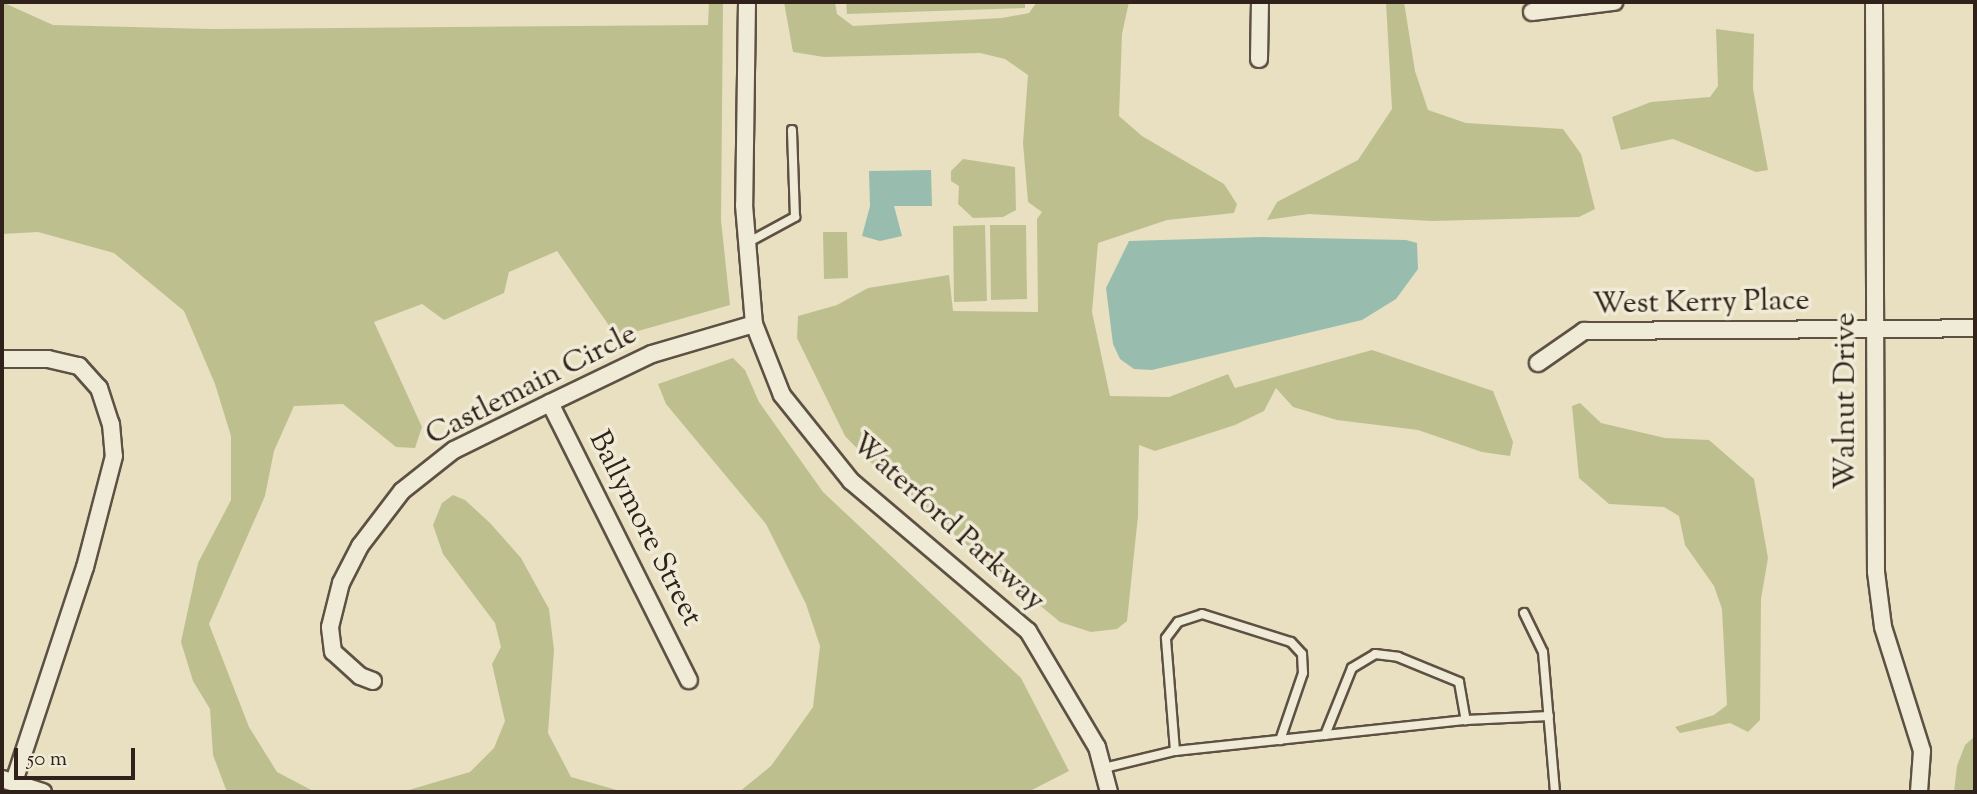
<!DOCTYPE html>
<style>
body{margin:0}
#map{position:relative;width:1977px;height:794px;overflow:hidden;background:#e8e0c1;font-family:"Sorts Mill Goudy",serif}
div>[style]{position:absolute}
.green>*{inset:0;background:#bdc08e}
.water>*{inset:0;background:#98bdaf}
.roads{filter:drop-shadow(2px 0 #5e5144) drop-shadow(-2px 0 #5e5144) drop-shadow(0 2px #5e5144) drop-shadow(0 -2px #5e5144)}
.service>*{height:8px;margin:-4px;padding:0 4px;transform-origin:4px;border-radius:4px;background:#f0ebd7}
.minor>*{height:16px;margin:-8px;padding:0 8px;transform-origin:8px;border-radius:8px;background:#f0ebd7}
span{translate:-50% -50%;white-space:nowrap;text-align:center;line-height:1.15;-webkit-text-stroke:7px #f0ebd7;paint-order:stroke}
.street-label{font-size:30px;color:#30211a}
.frame{position:absolute;inset:0;border:4px solid #30211a;pointer-events:none}
.scale{position:absolute;left:14px;top:748px;width:121px;height:32px;box-sizing:border-box;border:4px solid #30211a;border-top:0;padding-left:9px;font-size:21px;line-height:24px;white-space:nowrap;color:#30211a;-webkit-text-stroke:5px #f0ebd7;paint-order:stroke}
</style>
<div id="map">
<div class="green">
<i style="clip-path:polygon(2px 2px,53px 25px,210px 29px,708px 25px,709px 2px,723px 2px,721px 220px,730px 305px,617px 337px,557px 251px,509px 272px,504px 293px,444px 320px,422px 304px,374px 322px,422px 427px,415px 448px,396px 447px,343px 404px,294px 406px,274px 451px,265px 496px,209px 624px,249px 727px,277px 772px,315px 792px,227px 792px,213px 755px,210px 709px,193px 681px,181px 642px,198px 563px,231px 500px,231px 436px,215px 384px,184px 311px,114px 253px,38px 232px,2px 234px)"></i>
<i style="clip-path:polygon(784px 2px,835px 2px,837px 14px,853px 26px,1002px 18px,1029px 13px,1037px 2px,1129px 2px,1122px 34px,1119px 116px,1142px 136px,1224px 184px,1237px 204px,1234px 213px,1167px 220px,1098px 243px,1092px 312px,1110px 396px,1169px 397px,1228px 374px,1235px 388px,1372px 350px,1493px 391px,1513px 442px,1510px 456px,1482px 452px,1418px 430px,1337px 420px,1293px 407px,1276px 388px,1264px 411px,1235px 425px,1155px 451px,1139px 445px,1138px 516px,1127px 621px,1117px 629px,1091px 632px,1060px 622px,885px 477px,845px 436px,797px 338px,798px 316px,837px 305px,868px 288px,949px 275px,953px 311px,1038px 312px,1037px 219px,1042px 212px,1028px 202px,1023px 143px,1028px 75px,1005px 59px,980px 53px,824px 57px,793px 52px)"></i>
<i style="clip-path:polygon(846px 2px,1025px 2px,1025px 8px,847px 14px)"></i>
<i style="clip-path:polygon(1386px 2px,1404px 2px,1415px 71px,1428px 110px,1466px 123px,1563px 129px,1581px 154px,1595px 209px,1579px 217px,1432px 221px,1309px 214px,1267px 220px,1277px 202px,1358px 160px,1392px 109px)"></i>
<i style="clip-path:polygon(1716px 29px,1754px 34px,1753px 89px,1768px 170px,1756px 172px,1673px 139px,1621px 150px,1612px 117px,1651px 102px,1710px 97px,1718px 86px)"></i>
<i style="clip-path:polygon(963px 159px,1015px 167px,1016px 210px,1003px 217px,973px 218px,958px 204px,959px 186px,951px 181px,951px 171px)"></i>
<i style="clip-path:polygon(985px 225px,987px 301px,954px 302px,953px 226px)"></i>
<i style="clip-path:polygon(990px 225px,1026px 225px,1027px 299px,991px 300px)"></i>
<i style="clip-path:polygon(823px 232px,847px 232px,848px 278px,824px 279px)"></i>
<i style="clip-path:polygon(733px 358px,745px 370px,759px 402px,823px 492px,1021px 678px,1069px 771px,1028px 792px,739px 792px,771px 766px,813px 707px,820px 646px,806px 604px,766px 524px,666px 404px,658px 384px)"></i>
<i style="clip-path:polygon(1580px 403px,1601px 423px,1665px 438px,1709px 440px,1754px 479px,1768px 558px,1761px 599px,1760px 720px,1748px 732px,1730px 723px,1680px 733px,1675px 727px,1714px 715px,1727px 705px,1722px 609px,1714px 586px,1685px 545px,1679px 516px,1664px 507px,1609px 504px,1579px 478px,1572px 406px)"></i>
<i style="clip-path:polygon(453px 495px,465px 500px,490px 523px,521px 558px,549px 609px,554px 650px,548px 733px,571px 777px,624px 792px,402px 792px,470px 772px,494px 748px,505px 721px,492px 664px,501px 647px,495px 623px,443px 554px,433px 525px,442px 503px)"></i>
<i style="clip-path:polygon(1975px 736px,1975px 792px,1954px 792px,1957px 766px,1965px 745px)"></i>
</div>
<div class="water">
<i style="clip-path:polygon(931px 170px,932px 206px,894px 206px,902px 236px,880px 241px,862px 236px,870px 206px,869px 171px)"></i>
<i style="clip-path:polygon(1262px 237px,1406px 240px,1417px 243px,1418px 269px,1396px 299px,1362px 320px,1152px 370px,1134px 369px,1120px 359px,1113px 344px,1106px 288px,1129px 241px)"></i>
</div>
<div class="roads">
<div class="service">
<i style="left:747px;top:243px;width:55px;rotate:-28.4deg"></i>
<i style="left:795px;top:217px;width:87px;rotate:-92deg"></i>
<i style="left:1524px;top:613px;width:43px;rotate:64deg"></i>
<i style="left:1543px;top:652px;width:141px;rotate:85.1deg"></i>
<i style="left:1325px;top:735px;width:72px;rotate:-68.1deg"></i>
<i style="left:1352px;top:668px;width:27px;rotate:-31deg"></i>
<i style="left:1375px;top:654px;width:23px;rotate:7deg"></i>
<i style="left:1398px;top:657px;width:66px;rotate:22.3deg"></i>
<i style="left:1459px;top:682px;width:39px;rotate:80deg"></i>
<i style="left:1175px;top:751px;width:113px;rotate:-94.6deg"></i>
<i style="left:1166px;top:638px;width:20px;rotate:-53deg"></i>
<i style="left:1178px;top:622px;width:25px;rotate:-18deg"></i>
<i style="left:1202px;top:614px;width:93px;rotate:17.5deg"></i>
<i style="left:1291px;top:642px;width:16px;rotate:47deg"></i>
<i style="left:1302px;top:654px;width:19px;rotate:87deg"></i>
<i style="left:1303px;top:673px;width:71px;rotate:108.9deg"></i>
<i style="left:1104px;top:768px;width:73px;rotate:-13.5deg"></i>
<i style="left:1175px;top:751px;width:293px;rotate:-6.1deg"></i>
<i style="left:1466px;top:720px;width:83px;rotate:-2.8deg"></i>
</div>
<div class="minor">
<i style="left:747px;top:2px;width:203px;rotate:90.8deg"></i>
<i style="left:744px;top:205px;width:119px;rotate:85.2deg"></i>
<i style="left:754px;top:324px;width:76px;rotate:68.5deg"></i>
<i style="left:782px;top:395px;width:110px;rotate:51.3deg"></i>
<i style="left:851px;top:481px;width:232px;rotate:40.3deg"></i>
<i style="left:1028px;top:631px;width:135px;rotate:59.3deg"></i>
<i style="left:1097px;top:747px;width:47px;rotate:75.1deg"></i>
<i style="left:1874px;top:2px;width:570px;rotate:89.8deg"></i>
<i style="left:1876px;top:572px;width:55px;rotate:82.7deg"></i>
<i style="left:1883px;top:627px;width:130px;rotate:72.5deg"></i>
<i style="left:1922px;top:751px;width:41px;rotate:94.2deg"></i>
<i style="left:1532px;top:12px;width:83px;rotate:-7deg"></i>
<i style="left:1259px;top:59px;width:57px;rotate:-89deg"></i>
<i style="left:2px;top:359px;width:46px"></i>
<i style="left:48px;top:359px;width:32px;rotate:13deg"></i>
<i style="left:79px;top:366px;width:30px;rotate:48deg"></i>
<i style="left:99px;top:388px;width:38px;rotate:72deg"></i>
<i style="left:111px;top:424px;width:32px;rotate:85deg"></i>
<i style="left:114px;top:456px;width:115px;rotate:104.6deg"></i>
<i style="left:85px;top:567px;width:226px;rotate:108.3deg"></i>
<i style="left:1538px;top:363px;width:56px;rotate:-34.8deg"></i>
<i style="left:1584px;top:331px;width:391px;rotate:-0.4deg"></i>
<i style="left:550px;top:403px;width:310px;rotate:63.4deg"></i>
<i style="left:373px;top:681px;width:14px;rotate:-159deg"></i>
<i style="left:360px;top:676px;width:36px;rotate:-138deg"></i>
<i style="left:333px;top:652px;width:25px;rotate:-97deg"></i>
<i style="left:330px;top:627px;width:45px;rotate:-76deg"></i>
<i style="left:341px;top:583px;width:42px;rotate:-62.8deg"></i>
<i style="left:360px;top:546px;width:69px;rotate:-52.6deg"></i>
<i style="left:402px;top:491px;width:66px;rotate:-38.3deg"></i>
<i style="left:454px;top:450px;width:107px;rotate:-26.1deg"></i>
<i style="left:550px;top:403px;width:113px;rotate:-25.7deg"></i>
<i style="left:652px;top:354px;width:106px;rotate:-16.4deg"></i>
<i style="left:2px;top:779px;width:43px;rotate:17.6deg"></i>
</div>
</div>
<div class="street-label">
<span style="left:1701px;top:304px;rotate:-1deg">West Kerry Place</span>
<span style="left:532px;top:386px;rotate:-27deg">Castlemain Circle</span>
<span style="left:1847px;top:401px;rotate:-90deg">Walnut Drive</span>
<span style="left:947px;top:523px;rotate:42deg">Waterford Parkway</span>
<span style="left:644px;top:529px;rotate:63deg">Ballymore Street</span>
</div>
<div class="frame"></div>
<div class="scale">50 m</div>
</div>
